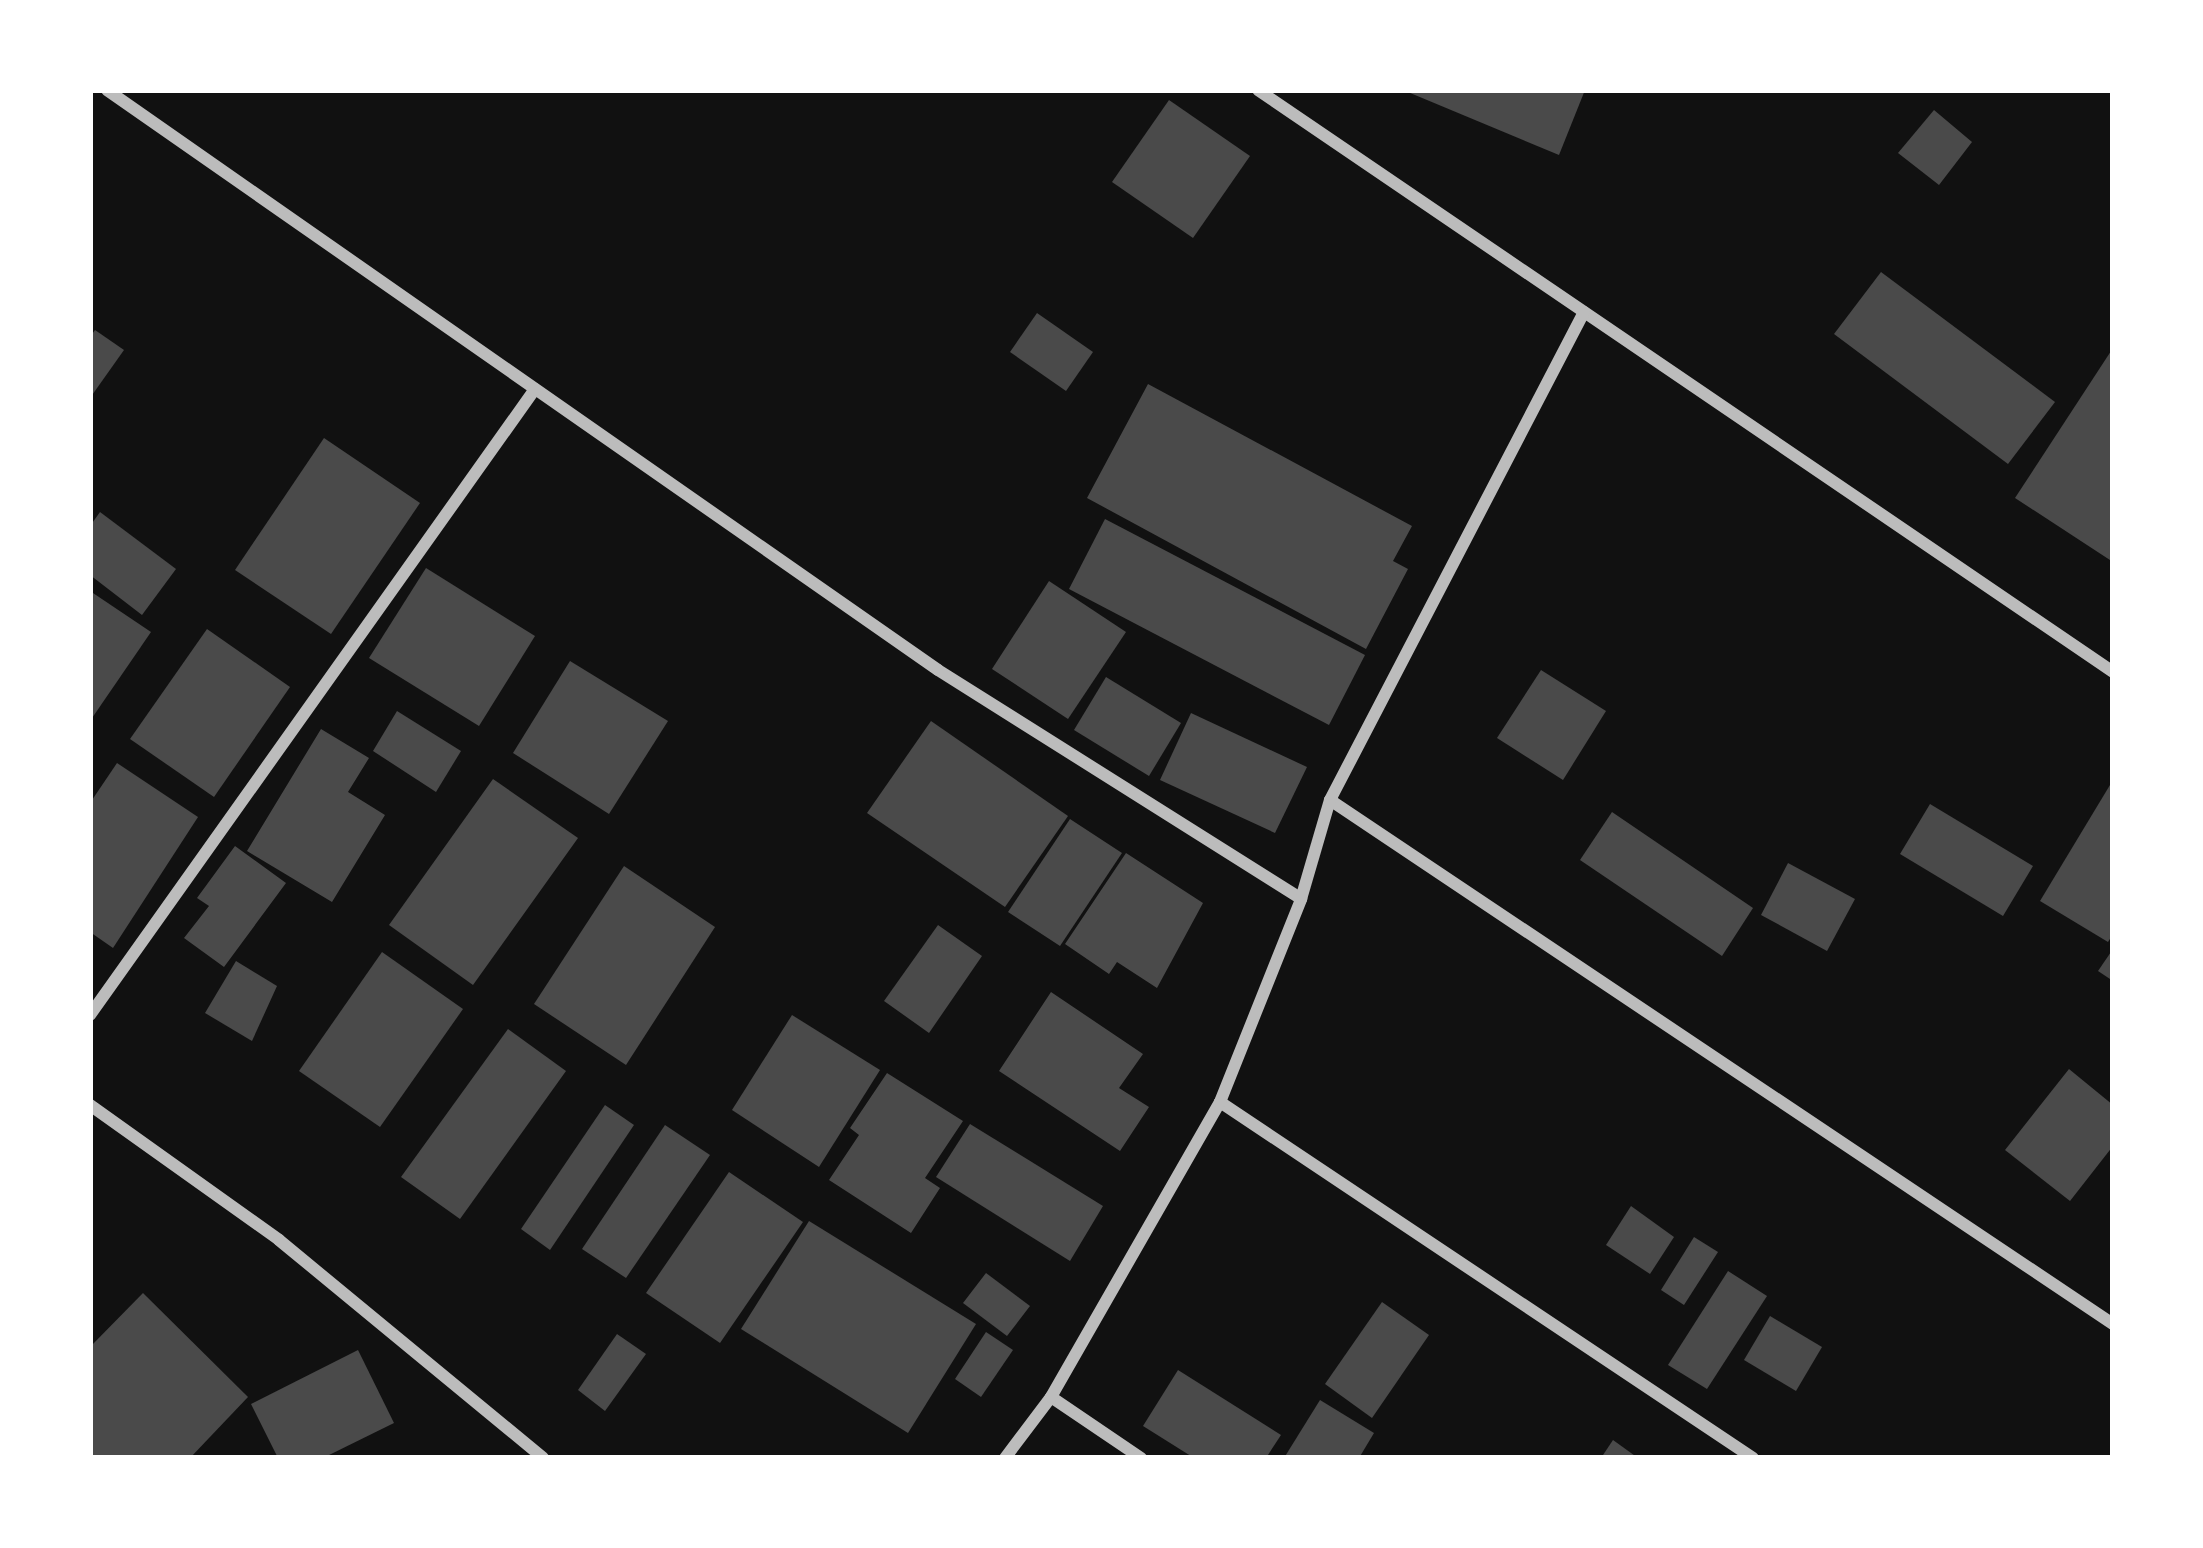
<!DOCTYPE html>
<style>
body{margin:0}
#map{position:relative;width:2203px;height:1548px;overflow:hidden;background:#111;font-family:"Varela Round",sans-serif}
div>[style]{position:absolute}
.building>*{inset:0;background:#4a4a4a}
.minor>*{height:12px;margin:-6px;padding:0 6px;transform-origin:6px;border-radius:6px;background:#bcbcbc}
span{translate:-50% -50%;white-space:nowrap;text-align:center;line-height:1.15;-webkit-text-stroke:12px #fff;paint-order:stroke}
.frame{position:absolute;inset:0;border:93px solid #fff;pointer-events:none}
</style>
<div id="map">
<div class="building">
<i style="clip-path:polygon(1403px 90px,1585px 90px,1559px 155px)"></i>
<i style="clip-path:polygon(1169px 100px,1250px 156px,1193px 238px,1112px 182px)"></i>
<i style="clip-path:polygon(1934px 110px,1972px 142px,1939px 185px,1898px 153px)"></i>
<i style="clip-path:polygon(1881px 272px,2055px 402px,2008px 464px,1834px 334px)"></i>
<i style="clip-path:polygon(1037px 313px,1093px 352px,1066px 391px,1010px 352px)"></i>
<i style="clip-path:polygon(95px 330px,124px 350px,90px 398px,90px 337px)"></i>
<i style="clip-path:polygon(2113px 348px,2113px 562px,2015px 498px)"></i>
<i style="clip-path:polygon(1148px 384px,1412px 526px,1393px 561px,1408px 569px,1366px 649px,1087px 498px)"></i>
<i style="clip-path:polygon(324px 438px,420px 503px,331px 634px,235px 570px)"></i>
<i style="clip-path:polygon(100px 512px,176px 569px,142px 615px,90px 575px,90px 526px)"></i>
<i style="clip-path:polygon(1105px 519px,1365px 655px,1329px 725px,1069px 589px)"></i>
<i style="clip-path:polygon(426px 568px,535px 636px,479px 726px,369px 658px)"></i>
<i style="clip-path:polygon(1049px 581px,1126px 632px,1068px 719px,992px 669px)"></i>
<i style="clip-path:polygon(90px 591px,151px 632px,90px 721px)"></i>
<i style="clip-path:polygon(207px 629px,290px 687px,214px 797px,130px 739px)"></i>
<i style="clip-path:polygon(570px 661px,668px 721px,609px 814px,513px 753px)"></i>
<i style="clip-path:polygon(1541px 670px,1606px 711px,1563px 780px,1497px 738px)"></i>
<i style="clip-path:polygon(1106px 677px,1181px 723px,1149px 776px,1074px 730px)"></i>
<i style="clip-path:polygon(397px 711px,461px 751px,436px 792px,373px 751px)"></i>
<i style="clip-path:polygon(1191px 713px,1307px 767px,1275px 833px,1160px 780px)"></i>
<i style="clip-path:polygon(931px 721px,1068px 816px,1005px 907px,867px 813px)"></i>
<i style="clip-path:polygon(321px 729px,369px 758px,348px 792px,385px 815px,332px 902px,247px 851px)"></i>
<i style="clip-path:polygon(117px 763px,198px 817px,113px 948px,90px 932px,90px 803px)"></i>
<i style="clip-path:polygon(493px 779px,578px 838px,473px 985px,389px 925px)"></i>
<i style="clip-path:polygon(2113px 780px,2113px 934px,2108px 942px,2040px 901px)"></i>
<i style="clip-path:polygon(1930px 804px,2033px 866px,2003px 916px,1900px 854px)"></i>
<i style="clip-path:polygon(1612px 812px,1753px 908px,1722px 956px,1580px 860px)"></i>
<i style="clip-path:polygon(1070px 819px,1122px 853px,1060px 946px,1008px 912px)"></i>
<i style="clip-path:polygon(235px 846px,286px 883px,224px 967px,184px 938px,209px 906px,197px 898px)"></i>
<i style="clip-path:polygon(1126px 853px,1203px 903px,1157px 988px,1117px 962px,1109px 974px,1065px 944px)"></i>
<i style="clip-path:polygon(1788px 863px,1855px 899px,1827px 951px,1761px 915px)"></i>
<i style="clip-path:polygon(624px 866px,715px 927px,626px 1065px,534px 1004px)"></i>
<i style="clip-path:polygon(938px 925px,982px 956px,929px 1033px,884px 1001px)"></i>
<i style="clip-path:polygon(2113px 949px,2113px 981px,2098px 971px)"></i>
<i style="clip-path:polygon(382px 952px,463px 1009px,380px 1127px,299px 1071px)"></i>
<i style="clip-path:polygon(236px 961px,277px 986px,252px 1041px,205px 1013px)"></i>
<i style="clip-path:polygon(1051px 992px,1143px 1054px,1119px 1088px,1149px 1107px,1120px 1151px,999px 1071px)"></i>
<i style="clip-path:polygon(792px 1015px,880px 1070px,819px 1167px,732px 1110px)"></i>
<i style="clip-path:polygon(508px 1029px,566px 1071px,460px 1219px,401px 1177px)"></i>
<i style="clip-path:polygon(2069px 1069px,2113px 1105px,2113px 1146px,2070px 1201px,2005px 1150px)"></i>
<i style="clip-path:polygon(887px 1073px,963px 1121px,925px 1178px,940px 1188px,911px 1233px,829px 1180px,859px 1135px,850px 1128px)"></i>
<i style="clip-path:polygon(605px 1105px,634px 1125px,550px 1250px,521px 1229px)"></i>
<i style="clip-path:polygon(970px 1124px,1103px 1206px,1070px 1261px,936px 1177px)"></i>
<i style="clip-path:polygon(665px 1125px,710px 1155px,626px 1278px,582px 1249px)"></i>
<i style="clip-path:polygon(729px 1172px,803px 1222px,720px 1343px,646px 1293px)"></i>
<i style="clip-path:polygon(1631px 1206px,1674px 1237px,1650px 1274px,1606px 1245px)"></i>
<i style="clip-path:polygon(809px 1221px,976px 1324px,908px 1433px,741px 1329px)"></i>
<i style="clip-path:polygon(1694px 1237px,1718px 1252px,1684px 1305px,1661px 1290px)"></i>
<i style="clip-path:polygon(1728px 1271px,1767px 1296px,1707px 1389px,1668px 1365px)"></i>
<i style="clip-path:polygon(986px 1273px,1030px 1306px,1007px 1336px,963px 1303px)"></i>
<i style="clip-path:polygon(143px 1293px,248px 1397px,190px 1458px,90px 1458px,90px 1347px)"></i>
<i style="clip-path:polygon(1382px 1302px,1429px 1335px,1372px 1418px,1325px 1384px)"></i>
<i style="clip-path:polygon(1770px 1316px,1822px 1347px,1796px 1391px,1744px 1360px)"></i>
<i style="clip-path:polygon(986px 1332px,1013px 1350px,981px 1397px,955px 1379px)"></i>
<i style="clip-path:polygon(617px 1334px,646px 1354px,605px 1411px,578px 1390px)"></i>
<i style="clip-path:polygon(358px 1350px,394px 1423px,323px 1458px,278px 1458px,251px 1404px)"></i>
<i style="clip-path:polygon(1178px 1370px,1281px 1435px,1266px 1458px,1194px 1458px,1143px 1426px)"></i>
<i style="clip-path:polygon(1320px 1400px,1374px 1433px,1359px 1458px,1284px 1458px)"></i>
<i style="clip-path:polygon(1613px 1440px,1638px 1458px,1601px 1458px)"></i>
</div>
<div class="minor">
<i style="left:107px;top:90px;width:1013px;rotate:34.91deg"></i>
<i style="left:938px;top:670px;width:429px;rotate:32.2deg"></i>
<i style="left:1258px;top:90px;width:1034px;rotate:34.24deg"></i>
<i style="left:1330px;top:800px;width:942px;rotate:33.79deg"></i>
<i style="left:90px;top:1015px;width:768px;rotate:-54.59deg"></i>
<i style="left:1220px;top:1102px;width:641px;rotate:33.74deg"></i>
<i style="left:90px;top:1105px;width:232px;rotate:35.5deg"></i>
<i style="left:279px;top:1240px;width:342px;rotate:39.5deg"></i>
<i style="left:1051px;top:1397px;width:109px;rotate:34.1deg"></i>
<i style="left:1005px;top:1458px;width:76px;rotate:-53deg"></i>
<i style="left:1051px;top:1397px;width:340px;rotate:-60.2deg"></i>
<i style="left:1220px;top:1102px;width:219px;rotate:-68.2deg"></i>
<i style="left:1301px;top:899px;width:103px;rotate:-73.7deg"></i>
<i style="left:1330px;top:800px;width:550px;rotate:-62.5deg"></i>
</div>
<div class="frame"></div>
</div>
